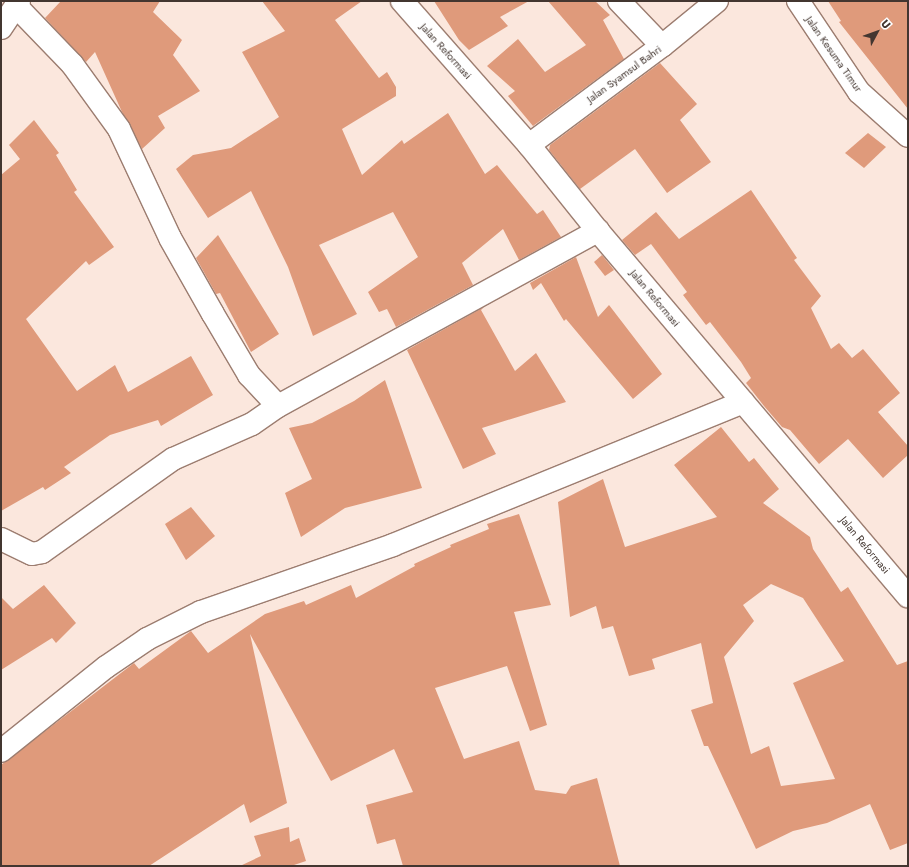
<!DOCTYPE html>
<style>
body{margin:0}
#map{position:relative;width:909px;height:867px;overflow:hidden;background:#fbe7dd;font-family:Jost,sans-serif}
div>[style]{position:absolute}
.building>*{inset:0;background:#df9a7b}
.roads{filter:drop-shadow(1px 0 #9c7d70) drop-shadow(-1px 0 #9c7d70) drop-shadow(0 1px #9c7d70) drop-shadow(0 -1px #9c7d70)}
.minor>*{height:22px;margin:-11px;padding:0 11px;transform-origin:11px;border-radius:11px;background:#fff}
span{translate:-50% -50%;white-space:nowrap;text-align:center;line-height:1.15;-webkit-text-stroke:3.5px #fff;paint-order:stroke}
.street-label{font-size:11px;color:#433630}
.frame{position:absolute;inset:0;border:2px solid #433630;pointer-events:none}
.north{position:absolute;left:857px;top:12px;width:40px;height:40px;-webkit-text-stroke:3px #fff;paint-order:stroke;rotate:49deg;font-size:11px;font-weight:700;line-height:16px;text-align:center;color:#433630}
.north::after{content:'';display:block;margin:auto;width:14px;height:18px;background:#433630;clip-path:polygon(50% 0,100% 100%,50% 72%,0 100%)}
</style>
<div id="map">
<div class="building">
<i style="clip-path:polygon(61px 1px,160px 1px,153px 12px,182px 40px,173px 55px,200px 91px,158px 116px,165px 128px,142px 149px,122px 112px,95px 52px,86px 62px,45px 18px)"></i>
<i style="clip-path:polygon(262px 1px,362px 1px,335px 20px,379px 78px,387px 72px,396px 87px,396px 96px,342px 129px,362px 175px,402px 140px,404px 144px,448px 113px,485px 174px,497px 165px,537px 214px,543px 210px,561px 237px,519px 260px,503px 229px,462px 263px,473px 285px,396px 327px,387px 309px,379px 312px,368px 292px,418px 257px,393px 212px,319px 245px,357px 314px,313px 336px,288px 267px,251px 191px,208px 218px,176px 169px,193px 155px,231px 148px,279px 117px,242px 52px,285px 31px)"></i>
<i style="clip-path:polygon(434px 1px,529px 1px,500px 17px,508px 26px,469px 50px,459px 40px)"></i>
<i style="clip-path:polygon(548px 1px,595px 1px,610px 15px,603px 20px,624px 59px,533px 126px,508px 96px,515px 91px,487px 66px,518px 39px,545px 72px,586px 45px)"></i>
<i style="clip-path:polygon(828px 1px,908px 1px,908px 109px,839px 22px,841px 21px)"></i>
<i style="clip-path:polygon(660px 63px,697px 104px,680px 120px,711px 162px,667px 193px,635px 149px,580px 189px,549px 150px,550px 145px)"></i>
<i style="clip-path:polygon(34px 120px,59px 153px,56px 155px,77px 190px,74px 192px,114px 247px,89px 265px,86px 261px,26px 319px,77px 391px,115px 365px,128px 392px,191px 356px,213px 395px,161px 426px,158px 420px,110px 435px,64px 467px,71px 473px,45px 490px,43px 487px,1px 511px,1px 175px,20px 159px,9px 145px)"></i>
<i style="clip-path:polygon(868px 133px,886px 147px,864px 168px,845px 153px)"></i>
<i style="clip-path:polygon(751px 190px,797px 258px,794px 260px,821px 296px,811px 308px,831px 349px,839px 343px,852px 358px,863px 349px,900px 393px,878px 412px,908px 446px,908px 455px,883px 478px,848px 439px,819px 464px,790px 430px,782px 427px,764px 406px,746px 383px,751px 378px,741px 362px,710px 322px,706px 325px,683px 295px,687px 292px,651px 244px,635px 255px,622px 240px,656px 212px,679px 239px)"></i>
<i style="clip-path:polygon(218px 235px,279px 334px,251px 352px,220px 293px,216px 294px,196px 258px)"></i>
<i style="clip-path:polygon(602px 255px,614px 270px,605px 276px,594px 262px)"></i>
<i style="clip-path:polygon(576px 257px,598px 317px,609px 305px,662px 374px,633px 399px,566px 319px,564px 321px,541px 283px,533px 290px,530px 283px)"></i>
<i style="clip-path:polygon(484px 307px,481px 310px,515px 371px,536px 353px,566px 402px,482px 428px,496px 454px,463px 469px,407px 350px)"></i>
<i style="clip-path:polygon(385px 380px,422px 488px,345px 508px,301px 537px,285px 493px,312px 479px,289px 428px,312px 423px,354px 401px)"></i>
<i style="clip-path:polygon(evenodd,721px 427px,749px 462px,754px 458px,779px 489px,763px 503px,810px 537px,813px 549px,841px 592px,848px 587px,897px 665px,908px 661px,908px 843px,890px 850px,870px 804px,827px 823px,793px 831px,756px 849px,708px 746px,704px 746px,691px 710px,713px 703px,701px 643px,652px 659px,655px 669px,629px 676px,613px 626px,602px 629px,596px 606px,570px 617px,558px 502px,603px 479px,625px 547px,717px 517px,674px 465px,721px 427px,771px 584px,803px 598px,844px 661px,793px 683px,835px 779px,781px 786px,769px 746px,751px 754px,724px 657px,754px 621px,743px 605px,771px 584px)"></i>
<i style="clip-path:polygon(191px 507px,215px 536px,186px 560px,165px 524px)"></i>
<i style="clip-path:polygon(519px 514px,551px 605px,514px 612px,547px 725px,530px 731px,507px 666px,435px 688px,464px 759px,519px 741px,535px 790px,566px 794px,571px 786px,597px 778px,620px 866px,403px 866px,395px 839px,377px 844px,366px 805px,413px 792px,394px 749px,331px 781px,250px 634px,287px 803px,250px 823px,244px 804px,149px 866px,1px 866px,1px 765px,134px 663px,139px 669px,191px 631px,208px 653px,265px 614px,304px 601px,306px 605px,351px 585px,356px 598px,415px 566px,414px 564px,451px 547px,450px 545px,489px 529px,487px 524px)"></i>
<i style="clip-path:polygon(44px 585px,76px 623px,56px 643px,52px 638px,1px 670px,1px 597px,13px 609px)"></i>
<i style="clip-path:polygon(289px 827px,290px 842px,299px 838px,306px 861px,291px 866px,240px 866px,261px 856px,254px 836px)"></i>
</div>
<div class="roads">
<div class="minor">
<i style="left:402px;top:1px;width:192px;rotate:48.6deg"></i>
<i style="left:529px;top:145px;width:110px;rotate:51.3deg"></i>
<i style="left:598px;top:231px;width:479px;rotate:49.7deg"></i>
<i style="left:619px;top:1px;width:62px;rotate:46.3deg"></i>
<i style="left:798px;top:1px;width:110px;rotate:56.2deg"></i>
<i style="left:859px;top:92px;width:66px;rotate:41.9deg"></i>
<i style="left:16px;top:6px;width:81px;rotate:46deg"></i>
<i style="left:72px;top:64px;width:80px;rotate:54.1deg"></i>
<i style="left:119px;top:129px;width:120px;rotate:64.9deg"></i>
<i style="left:170px;top:238px;width:87px;rotate:60.5deg"></i>
<i style="left:213px;top:314px;width:71px;rotate:59.5deg"></i>
<i style="left:249px;top:375px;width:42px;rotate:46.9deg"></i>
<i style="left:1px;top:28px;width:32px;rotate:-56deg"></i>
<i style="left:529px;top:145px;width:166px;rotate:-36.7deg"></i>
<i style="left:662px;top:46px;width:71px;rotate:-39.3deg"></i>
<i style="left:1px;top:539px;width:34px;rotate:26deg"></i>
<i style="left:32px;top:554px;width:10px;rotate:-11deg"></i>
<i style="left:42px;top:552px;width:161px;rotate:-35.4deg"></i>
<i style="left:173px;top:459px;width:86px;rotate:-23.9deg"></i>
<i style="left:252px;top:424px;width:32px;rotate:-35deg"></i>
<i style="left:278px;top:406px;width:365px;rotate:-28.7deg"></i>
<i style="left:1px;top:751px;width:134px;rotate:-38.7deg"></i>
<i style="left:106px;top:667px;width:50px;rotate:-34.3deg"></i>
<i style="left:147px;top:639px;width:60px;rotate:-26.6deg"></i>
<i style="left:201px;top:612px;width:203px;rotate:-19.2deg"></i>
<i style="left:393px;top:545px;width:378px;rotate:-22.2deg"></i>
</div>
</div>
<div class="street-label">
<span style="left:446px;top:51px;rotate:48deg">Jalan Reformasi</span>
<span style="left:834px;top:54px;rotate:55deg">Jalan Kesuma Timur</span>
<span style="left:624px;top:74px;rotate:-36deg">Jalan Syamsul Bahri</span>
<span style="left:655px;top:298px;rotate:50deg">Jalan Reformasi</span>
<span style="left:865px;top:545px;rotate:50deg">Jalan Reformasi</span>
</div>
<div class="frame"></div>
<div class="north">U</div>
</div>
